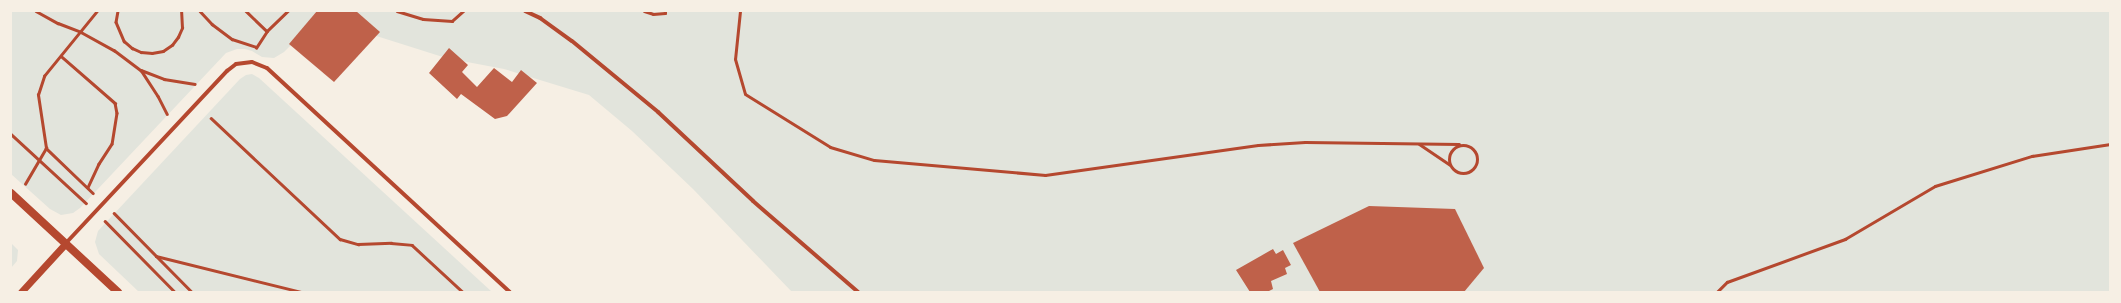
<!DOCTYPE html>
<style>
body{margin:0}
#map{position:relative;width:2121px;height:303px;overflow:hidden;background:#f6efe4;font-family:Inter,sans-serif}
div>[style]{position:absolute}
.green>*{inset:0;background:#e2e4dc}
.building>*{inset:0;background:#bf614a}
.path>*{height:2.5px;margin:-1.25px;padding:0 1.25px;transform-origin:1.25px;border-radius:1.25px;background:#b5482f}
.service>*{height:3px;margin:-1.5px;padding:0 1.5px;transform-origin:1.5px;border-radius:1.5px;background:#b5482f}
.service>.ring{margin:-1.5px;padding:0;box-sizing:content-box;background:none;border:3px solid #b5482f;border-radius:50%}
.minor>*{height:4px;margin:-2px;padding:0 2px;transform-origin:2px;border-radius:2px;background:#b5482f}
.tertiary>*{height:7px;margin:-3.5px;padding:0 3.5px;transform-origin:3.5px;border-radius:3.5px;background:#b5482f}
.secondary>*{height:8px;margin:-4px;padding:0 4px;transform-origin:4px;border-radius:4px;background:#b5482f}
span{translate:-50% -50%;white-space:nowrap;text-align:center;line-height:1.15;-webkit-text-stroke:4px #f6efe4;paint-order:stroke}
.frame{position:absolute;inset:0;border:12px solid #f6efe4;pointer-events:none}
</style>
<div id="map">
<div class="green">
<i style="clip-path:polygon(11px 11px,2110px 11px,2110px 292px,792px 292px,693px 189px,632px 131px,589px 95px,504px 69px,446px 58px,329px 21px,299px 37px,284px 52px,274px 58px,262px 57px,252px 51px,245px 49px,237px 49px,226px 53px,80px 208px,73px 213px,61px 215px,50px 209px,11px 174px)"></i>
<i style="clip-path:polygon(252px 74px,259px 78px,492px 292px,139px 292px,99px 254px,95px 242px,98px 231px,240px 79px,246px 75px)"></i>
<i style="clip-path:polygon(11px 243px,18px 250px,17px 261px,11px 268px)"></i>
</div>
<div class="building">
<i style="clip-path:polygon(317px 11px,356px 11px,380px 32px,334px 82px,289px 44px)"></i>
<i style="clip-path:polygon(449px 48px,468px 65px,462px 72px,477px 87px,494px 68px,512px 82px,521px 70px,537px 83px,507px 116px,495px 119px,461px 94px,457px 99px,429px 73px)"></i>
<i style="clip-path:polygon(1369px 206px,1455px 209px,1484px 268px,1464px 292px,1320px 292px,1293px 243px)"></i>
<i style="clip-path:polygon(1273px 249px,1276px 254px,1283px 250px,1291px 265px,1285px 268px,1287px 274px,1271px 281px,1273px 289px,1267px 292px,1250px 292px,1236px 270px)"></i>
</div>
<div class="path">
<i style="left:36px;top:11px;width:25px;rotate:29deg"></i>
<i style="left:58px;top:23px;width:25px;rotate:21deg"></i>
<i style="left:81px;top:32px;width:38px;rotate:29deg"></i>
<i style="left:114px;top:50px;width:34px;rotate:37deg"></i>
<i style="left:141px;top:70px;width:25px;rotate:21deg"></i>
<i style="left:164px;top:79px;width:31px;rotate:9deg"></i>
<i style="left:118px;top:11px;width:11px;rotate:100deg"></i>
<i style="left:116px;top:22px;width:21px;rotate:67deg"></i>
<i style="left:124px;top:41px;width:11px;rotate:41deg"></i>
<i style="left:132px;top:48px;width:10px;rotate:24deg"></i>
<i style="left:141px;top:52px;width:11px;rotate:5deg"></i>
<i style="left:152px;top:53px;width:11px;rotate:-10deg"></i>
<i style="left:163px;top:51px;width:11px;rotate:-34deg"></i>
<i style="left:172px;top:45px;width:10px;rotate:-53deg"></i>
<i style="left:178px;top:37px;width:10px;rotate:-66deg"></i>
<i style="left:182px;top:28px;width:17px;rotate:-93deg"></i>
<i style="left:200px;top:11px;width:18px;rotate:47deg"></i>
<i style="left:212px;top:24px;width:25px;rotate:37deg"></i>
<i style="left:232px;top:39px;width:25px;rotate:18deg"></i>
<i style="left:246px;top:11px;width:29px;rotate:44deg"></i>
<i style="left:397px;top:11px;width:27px;rotate:17deg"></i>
<i style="left:423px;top:19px;width:29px;rotate:4deg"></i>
<i style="left:452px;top:21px;width:15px;rotate:-42deg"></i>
<i style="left:256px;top:48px;width:20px;rotate:-57deg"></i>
<i style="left:267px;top:31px;width:29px;rotate:-44deg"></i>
<i style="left:61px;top:56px;width:72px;rotate:41deg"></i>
<i style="left:115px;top:103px;width:10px;rotate:79deg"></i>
<i style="left:117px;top:113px;width:31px;rotate:99deg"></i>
<i style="left:112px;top:144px;width:24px;rotate:123deg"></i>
<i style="left:99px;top:164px;width:26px;rotate:115deg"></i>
<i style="left:141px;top:70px;width:31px;rotate:57deg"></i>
<i style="left:158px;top:96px;width:20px;rotate:63deg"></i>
<i style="left:211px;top:118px;width:177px;rotate:43.2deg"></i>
<i style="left:340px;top:239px;width:19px;rotate:16deg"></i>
<i style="left:358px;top:244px;width:33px;rotate:-2deg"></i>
<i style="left:391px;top:243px;width:21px;rotate:5deg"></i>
<i style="left:412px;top:245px;width:69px;rotate:42.7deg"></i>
<i style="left:11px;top:134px;width:102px;rotate:42.6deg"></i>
<i style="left:46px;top:148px;width:65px;rotate:43.8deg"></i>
<i style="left:25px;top:184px;width:42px;rotate:-59.7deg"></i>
<i style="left:46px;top:148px;width:54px;rotate:-98.6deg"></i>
<i style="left:38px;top:95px;width:20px;rotate:-72deg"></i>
<i style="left:44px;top:76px;width:84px;rotate:-50.8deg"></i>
<i style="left:114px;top:213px;width:111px;rotate:45.4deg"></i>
<i style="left:105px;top:221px;width:100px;rotate:45.4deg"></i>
<i style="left:156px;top:256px;width:149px;rotate:13.9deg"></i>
<i style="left:1717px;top:292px;width:14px;rotate:-45deg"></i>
<i style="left:1727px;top:282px;width:126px;rotate:-20deg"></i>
<i style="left:1845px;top:239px;width:104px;rotate:-30.5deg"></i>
<i style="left:1935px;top:186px;width:102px;rotate:-17.2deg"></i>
<i style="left:2032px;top:156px;width:79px;rotate:-8.7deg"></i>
</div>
<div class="service">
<i style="left:644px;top:11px;width:9px;rotate:18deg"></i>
<i style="left:653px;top:14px;width:12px;rotate:-5deg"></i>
<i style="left:665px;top:13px;width:2px;rotate:-90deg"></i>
<i style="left:740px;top:11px;width:48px;rotate:95.9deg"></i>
<i style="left:735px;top:59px;width:36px;rotate:74deg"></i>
<i style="left:745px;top:94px;width:100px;rotate:31.9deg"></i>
<i style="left:830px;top:147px;width:46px;rotate:16.5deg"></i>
<i style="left:874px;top:160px;width:172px;rotate:5deg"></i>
<i style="left:1045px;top:175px;width:215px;rotate:-8deg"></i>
<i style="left:1258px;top:145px;width:47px;rotate:-3.7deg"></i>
<i style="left:1305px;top:142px;width:154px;rotate:0.7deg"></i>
<i style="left:1419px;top:144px;width:37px;rotate:34deg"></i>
<i class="ring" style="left:1449px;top:145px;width:25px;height:25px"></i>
</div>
<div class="minor">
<i style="left:525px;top:11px;width:17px;rotate:25deg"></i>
<i style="left:540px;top:18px;width:39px;rotate:36deg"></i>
<i style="left:572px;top:41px;width:112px;rotate:39.5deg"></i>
<i style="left:658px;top:112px;width:130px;rotate:43.1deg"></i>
<i style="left:753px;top:201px;width:139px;rotate:40.9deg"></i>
<i style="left:66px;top:243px;width:236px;rotate:-46.9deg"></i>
<i style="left:227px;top:71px;width:11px;rotate:-38deg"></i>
<i style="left:236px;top:64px;width:16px;rotate:-7deg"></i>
<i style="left:252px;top:62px;width:16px;rotate:22deg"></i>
<i style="left:267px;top:68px;width:330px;rotate:42.7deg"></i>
</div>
<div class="tertiary">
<i style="left:21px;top:292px;width:65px;rotate:-47.5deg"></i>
</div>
<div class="secondary">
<i style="left:11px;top:193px;width:146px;rotate:42.8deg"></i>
</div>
<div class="frame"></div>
</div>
